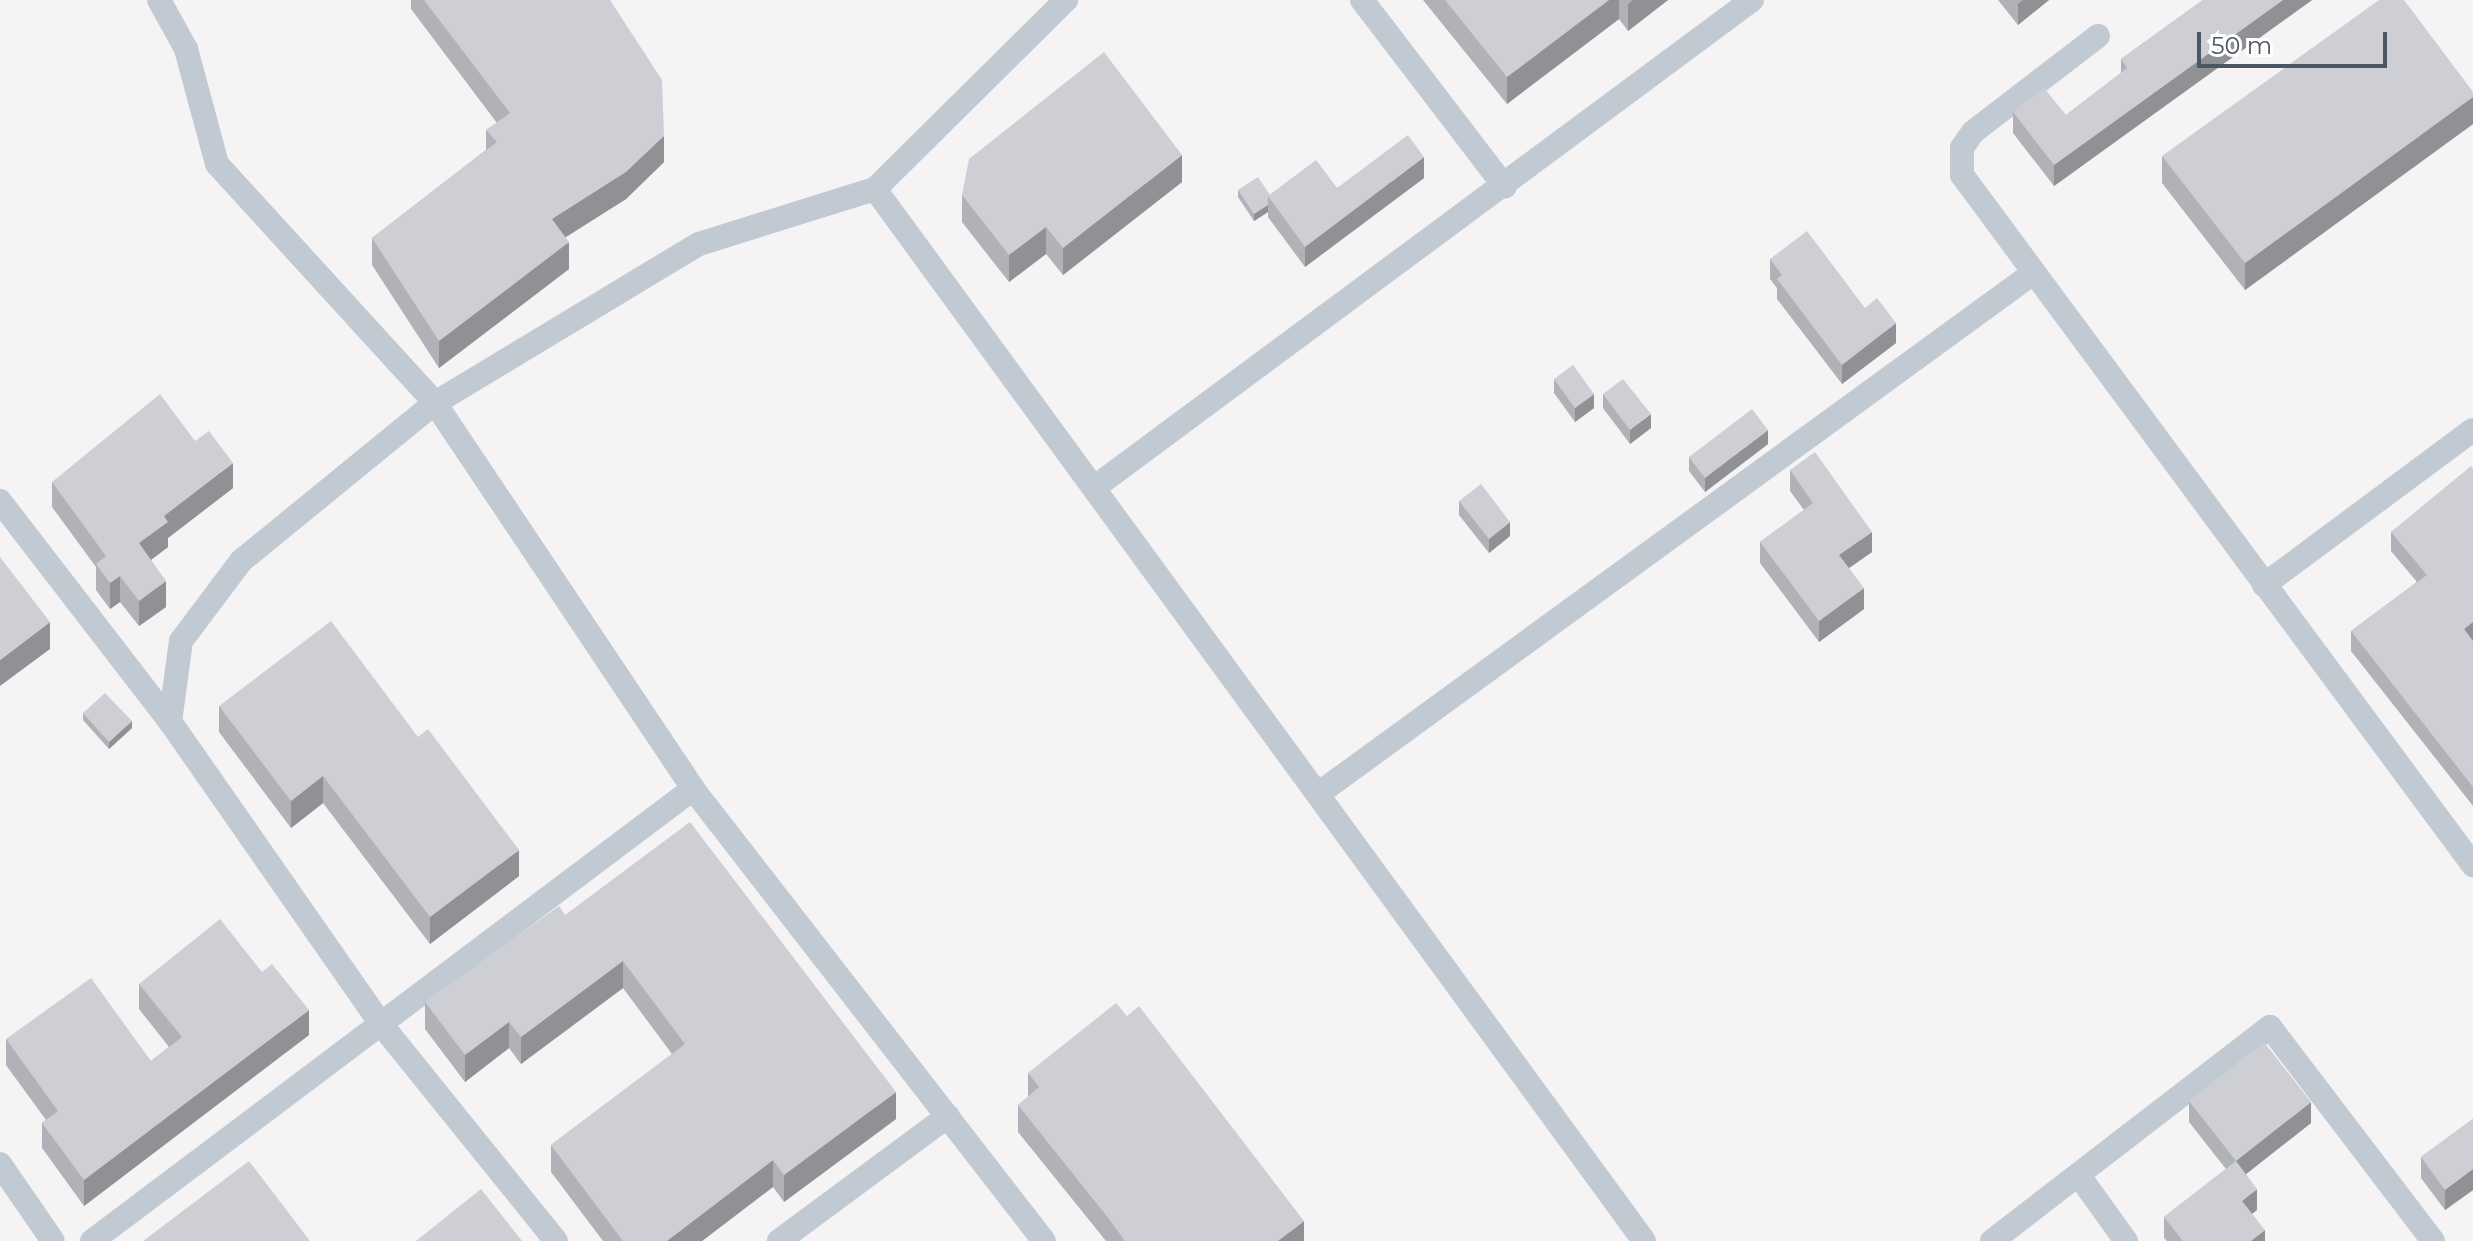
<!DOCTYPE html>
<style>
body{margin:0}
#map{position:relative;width:2473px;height:1241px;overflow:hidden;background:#f5f3f3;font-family:Montserrat,sans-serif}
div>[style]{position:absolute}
.minor>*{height:24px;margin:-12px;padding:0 12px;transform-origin:12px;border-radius:12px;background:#c1cad2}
.wall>*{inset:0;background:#b0b2b7}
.shaded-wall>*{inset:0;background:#909195}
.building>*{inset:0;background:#cdcfd5}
span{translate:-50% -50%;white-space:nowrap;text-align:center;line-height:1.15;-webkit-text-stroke:8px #fff;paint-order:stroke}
.scale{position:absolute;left:2197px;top:32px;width:190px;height:36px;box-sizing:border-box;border:4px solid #4a5661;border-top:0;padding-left:10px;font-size:24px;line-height:28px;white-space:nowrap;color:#4a5661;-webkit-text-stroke:6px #fff;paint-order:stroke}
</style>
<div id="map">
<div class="minor">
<i style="left:159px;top:0;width:56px;rotate:61.1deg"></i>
<i style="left:186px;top:49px;width:119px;rotate:74.9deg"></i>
<i style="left:217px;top:164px;width:323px;rotate:47.6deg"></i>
<i style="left:435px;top:403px;width:464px;rotate:56.2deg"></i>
<i style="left:693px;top:789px;width:572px;rotate:52.17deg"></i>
<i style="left:1362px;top:0;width:235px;rotate:52.6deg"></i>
<i style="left:2098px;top:36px;width:158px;rotate:142.5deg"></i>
<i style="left:1973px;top:132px;width:19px;rotate:125deg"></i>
<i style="left:1962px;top:148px;width:27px;rotate:90deg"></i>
<i style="left:1962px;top:175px;width:859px;rotate:53.48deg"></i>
<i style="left:875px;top:189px;width:1303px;rotate:53.83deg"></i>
<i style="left:1095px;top:487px;width:818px;rotate:-36.55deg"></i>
<i style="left:0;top:501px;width:279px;rotate:52.4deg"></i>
<i style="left:2264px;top:585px;width:260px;rotate:-36.6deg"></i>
<i style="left:1318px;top:794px;width:883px;rotate:-36.07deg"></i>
<i style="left:0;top:1164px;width:93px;rotate:55.5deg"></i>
<i style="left:2080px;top:1177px;width:79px;rotate:54.3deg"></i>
<i style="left:92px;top:1241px;width:752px;rotate:-36.95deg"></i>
<i style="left:556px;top:1241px;width:279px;rotate:-128.9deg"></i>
<i style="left:381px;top:1024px;width:368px;rotate:-124.9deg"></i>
<i style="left:170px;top:722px;width:82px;rotate:-82.3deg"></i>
<i style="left:181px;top:641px;width:100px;rotate:-53.1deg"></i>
<i style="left:241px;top:561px;width:250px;rotate:-39.2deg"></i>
<i style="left:435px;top:403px;width:308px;rotate:-31.1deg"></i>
<i style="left:699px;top:244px;width:184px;rotate:-17.4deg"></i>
<i style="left:875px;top:189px;width:269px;rotate:-44.7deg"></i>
<i style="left:779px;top:1241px;width:210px;rotate:-36.5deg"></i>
<i style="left:1992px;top:1241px;width:351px;rotate:-37.6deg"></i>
<i style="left:2270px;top:1027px;width:269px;rotate:52.7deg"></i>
</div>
<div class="wall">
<i style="clip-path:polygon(411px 0,610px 0,664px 162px,626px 199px,565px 237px,569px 269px,439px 368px,372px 265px,372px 238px,486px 150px,486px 130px,497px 123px,411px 9px)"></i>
<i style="clip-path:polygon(1423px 0,1668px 0,1628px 31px,1619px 19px,1507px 104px)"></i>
<i style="clip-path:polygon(1998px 0,2049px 0,2018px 25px)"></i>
<i style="clip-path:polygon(2203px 0,2312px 0,2054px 186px,2013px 133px,2013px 112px,2066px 115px,2121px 73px,2121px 59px)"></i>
<i style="clip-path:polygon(2473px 92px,2473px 124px,2245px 290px,2162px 183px,2162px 156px)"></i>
<i style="clip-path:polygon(1424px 178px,1305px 267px,1268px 217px,1268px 212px,1254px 221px,1238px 197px,1238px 190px,1270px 195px)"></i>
<i style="clip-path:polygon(1182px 182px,1063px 275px,1046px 254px,1009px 282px,962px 222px,962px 195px)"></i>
<i style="clip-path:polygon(1770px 259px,1865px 308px,1896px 343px,1842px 384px,1777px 299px,1777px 288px,1770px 279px)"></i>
<i style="clip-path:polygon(1554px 379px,1594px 408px,1575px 422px,1554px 393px)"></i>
<i style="clip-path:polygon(1603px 394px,1651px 428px,1630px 444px,1603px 408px)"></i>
<i style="clip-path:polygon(195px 441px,233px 488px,168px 538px,168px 547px,151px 560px,166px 607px,139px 626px,120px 602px,110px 609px,96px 590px,96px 567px,52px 507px,52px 482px)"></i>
<i style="clip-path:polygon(1768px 444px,1705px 492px,1689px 471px,1689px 457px)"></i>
<i style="clip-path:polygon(2473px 469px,2473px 806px,2351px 651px,2351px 631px,2417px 582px,2391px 551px,2391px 532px)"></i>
<i style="clip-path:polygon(1790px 470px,1872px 552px,1849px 568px,1864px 609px,1819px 642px,1760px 563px,1760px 542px,1804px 510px,1790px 491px)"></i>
<i style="clip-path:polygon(1459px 501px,1510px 536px,1489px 553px,1459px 515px)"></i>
<i style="clip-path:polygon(219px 706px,519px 876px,430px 944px,323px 803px,291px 828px,219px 732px)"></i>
<i style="clip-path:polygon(83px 713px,132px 728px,109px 749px,83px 720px)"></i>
<i style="clip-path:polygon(565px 915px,896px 1119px,784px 1202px,773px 1187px,702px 1241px,603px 1241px,551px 1172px,551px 1145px,672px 1054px,623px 988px,521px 1064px,509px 1048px,465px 1082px,425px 1029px,425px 1002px)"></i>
<i style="clip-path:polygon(139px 984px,309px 1035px,84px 1206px,42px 1148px,42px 1123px,46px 1120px,6px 1065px,6px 1039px,151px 1061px,169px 1047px,139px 1009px)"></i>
<i style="clip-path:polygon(1028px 1073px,1304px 1241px,1106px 1241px,1018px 1132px,1018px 1105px,1028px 1097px)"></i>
<i style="clip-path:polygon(2189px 1101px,2311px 1123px,2246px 1174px,2257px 1210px,2252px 1214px,2265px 1241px,2167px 1241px,2164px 1238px,2164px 1217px,2226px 1169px,2189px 1122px)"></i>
<i style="clip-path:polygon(2473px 1119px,2473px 1190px,2445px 1210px,2421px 1178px,2421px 1157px)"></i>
</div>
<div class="shaded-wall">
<i style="clip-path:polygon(1609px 0,1619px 0,1619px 19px,1507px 104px,1507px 77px)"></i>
<i style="clip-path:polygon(1633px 0,1668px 0,1628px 31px,1628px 4px)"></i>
<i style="clip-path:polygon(2023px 0,2049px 0,2018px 25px,2018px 4px)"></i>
<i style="clip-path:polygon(2283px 0,2312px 0,2054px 186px,2054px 165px)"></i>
<i style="clip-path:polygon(2473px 97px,2473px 124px,2245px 290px,2245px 263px)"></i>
<i style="clip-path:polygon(664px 136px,664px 162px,626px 199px,552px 246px,552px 219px)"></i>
<i style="clip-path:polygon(1182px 155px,1182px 182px,1063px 275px,1063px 248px)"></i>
<i style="clip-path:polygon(1424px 157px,1424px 178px,1305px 267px,1305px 247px)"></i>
<i style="clip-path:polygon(1268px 205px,1268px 212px,1254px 221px,1254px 214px)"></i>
<i style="clip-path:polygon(1046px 227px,1046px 254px,1009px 282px,1009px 255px)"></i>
<i style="clip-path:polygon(569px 242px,569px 269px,439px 368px,439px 341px)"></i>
<i style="clip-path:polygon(1896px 323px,1896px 343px,1842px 384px,1842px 365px)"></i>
<i style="clip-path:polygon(1594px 394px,1594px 408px,1575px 422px,1575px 408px)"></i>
<i style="clip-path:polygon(1651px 414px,1651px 428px,1630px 444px,1630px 430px)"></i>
<i style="clip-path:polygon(1768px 430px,1768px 444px,1705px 492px,1705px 478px)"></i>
<i style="clip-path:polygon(233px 463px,233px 488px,168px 538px,168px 547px,139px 569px,139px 543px,164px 516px)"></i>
<i style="clip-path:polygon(1510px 522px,1510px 536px,1489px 553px,1489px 539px)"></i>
<i style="clip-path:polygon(1872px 532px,1872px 552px,1839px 575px,1839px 555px)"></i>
<i style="clip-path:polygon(120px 576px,120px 602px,110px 609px,110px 583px)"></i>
<i style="clip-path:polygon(166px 581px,166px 607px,139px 626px,139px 601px)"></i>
<i style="clip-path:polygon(1864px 588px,1864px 609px,1819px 642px,1819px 621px)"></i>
<i style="clip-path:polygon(50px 622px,50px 649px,0 686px,0 660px)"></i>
<i style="clip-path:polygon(2473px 622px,2473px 641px,2464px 629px)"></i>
<i style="clip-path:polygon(132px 721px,132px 728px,109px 749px,109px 742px)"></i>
<i style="clip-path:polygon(323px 776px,323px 803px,291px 828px,291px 801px)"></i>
<i style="clip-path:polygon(519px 850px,519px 876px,430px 944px,430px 917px)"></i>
<i style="clip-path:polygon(623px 961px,623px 988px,521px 1064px,521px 1037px)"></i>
<i style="clip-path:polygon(309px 1010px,309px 1035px,84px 1206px,84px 1180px)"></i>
<i style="clip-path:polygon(509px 1022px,509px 1048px,465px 1082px,465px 1055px)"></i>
<i style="clip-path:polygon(896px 1092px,896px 1119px,784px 1202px,784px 1175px)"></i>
<i style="clip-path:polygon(2311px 1102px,2311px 1123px,2236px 1182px,2236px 1161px)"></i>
<i style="clip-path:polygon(773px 1160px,773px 1187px,702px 1241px,667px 1241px)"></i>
<i style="clip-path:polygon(2473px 1169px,2473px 1190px,2445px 1210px,2445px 1190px)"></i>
<i style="clip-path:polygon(2257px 1189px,2257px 1210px,2242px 1221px,2242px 1201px)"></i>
<i style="clip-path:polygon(1304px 1221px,1304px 1241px,1278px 1241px)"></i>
<i style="clip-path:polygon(2265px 1230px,2265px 1241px,2251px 1241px)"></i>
</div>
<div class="building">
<i style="clip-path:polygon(424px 0,610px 0,662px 80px,664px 136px,626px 172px,552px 219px,569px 242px,439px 341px,372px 238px,497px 142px,486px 130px,510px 113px)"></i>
<i style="clip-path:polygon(1445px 0,1609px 0,1507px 77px)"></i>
<i style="clip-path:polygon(2203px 0,2283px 0,2054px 165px,2013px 112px,2044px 88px,2066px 115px,2127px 68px,2121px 59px)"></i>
<i style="clip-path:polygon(2379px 0,2404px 0,2473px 92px,2473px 97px,2245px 263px,2162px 156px)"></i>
<i style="clip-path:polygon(1104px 52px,1182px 155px,1063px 248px,1046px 227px,1009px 255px,962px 195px,969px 159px)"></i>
<i style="clip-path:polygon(1408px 135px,1424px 157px,1305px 247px,1268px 196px,1316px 160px,1337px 188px)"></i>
<i style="clip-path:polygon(1258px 177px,1270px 195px,1268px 196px,1268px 205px,1254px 214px,1238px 190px)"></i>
<i style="clip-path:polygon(1807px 231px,1865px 308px,1877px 298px,1896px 323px,1842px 365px,1777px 279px,1782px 275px,1770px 259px)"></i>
<i style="clip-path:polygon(1573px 365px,1594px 394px,1575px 408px,1554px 379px)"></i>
<i style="clip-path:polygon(1623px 379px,1651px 414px,1630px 430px,1603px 394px)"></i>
<i style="clip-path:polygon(160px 394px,195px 441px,209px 431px,233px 463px,164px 516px,168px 522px,139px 543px,166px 581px,139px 601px,120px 576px,110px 583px,96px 564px,106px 556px,52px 482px)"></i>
<i style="clip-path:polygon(1752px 409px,1768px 430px,1705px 478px,1689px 457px)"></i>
<i style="clip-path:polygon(1815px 452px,1872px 532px,1839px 555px,1864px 588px,1819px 621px,1760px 542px,1813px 503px,1790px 470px)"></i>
<i style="clip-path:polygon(2471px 466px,2473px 469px,2473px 622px,2464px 629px,2473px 641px,2473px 787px,2351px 631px,2427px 575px,2391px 532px)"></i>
<i style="clip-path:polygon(1481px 484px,1510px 522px,1489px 539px,1459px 501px)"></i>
<i style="clip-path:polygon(0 557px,50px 622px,0 660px)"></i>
<i style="clip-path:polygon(331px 621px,418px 737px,428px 729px,519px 850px,430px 917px,323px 776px,291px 801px,219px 706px)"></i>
<i style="clip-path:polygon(105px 693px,132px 721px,109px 742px,83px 713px)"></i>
<i style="clip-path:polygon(690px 822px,896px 1092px,784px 1175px,773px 1160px,667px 1241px,623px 1241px,551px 1145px,685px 1044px,623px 961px,521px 1037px,509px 1022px,465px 1055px,425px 1002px,559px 906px,565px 915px)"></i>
<i style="clip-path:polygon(220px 919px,262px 972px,272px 964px,309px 1010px,84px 1180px,42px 1123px,58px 1111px,6px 1039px,91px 978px,151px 1061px,182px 1037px,139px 984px)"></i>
<i style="clip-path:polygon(1116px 1003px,1127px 1016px,1139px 1006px,1304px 1221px,1278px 1241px,1125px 1241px,1109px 1219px,1018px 1105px,1039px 1087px,1028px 1073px)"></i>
<i style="clip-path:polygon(2264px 1042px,2311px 1102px,2236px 1161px,2189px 1101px)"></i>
<i style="clip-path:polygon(2473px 1119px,2473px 1169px,2445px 1190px,2421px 1157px)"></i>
<i style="clip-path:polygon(249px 1161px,310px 1241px,143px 1241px)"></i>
<i style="clip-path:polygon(2236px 1161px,2257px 1189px,2242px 1201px,2265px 1230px,2251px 1241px,2183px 1241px,2164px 1217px)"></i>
<i style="clip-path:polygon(481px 1189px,522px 1241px,416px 1241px)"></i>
</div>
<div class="scale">50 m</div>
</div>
